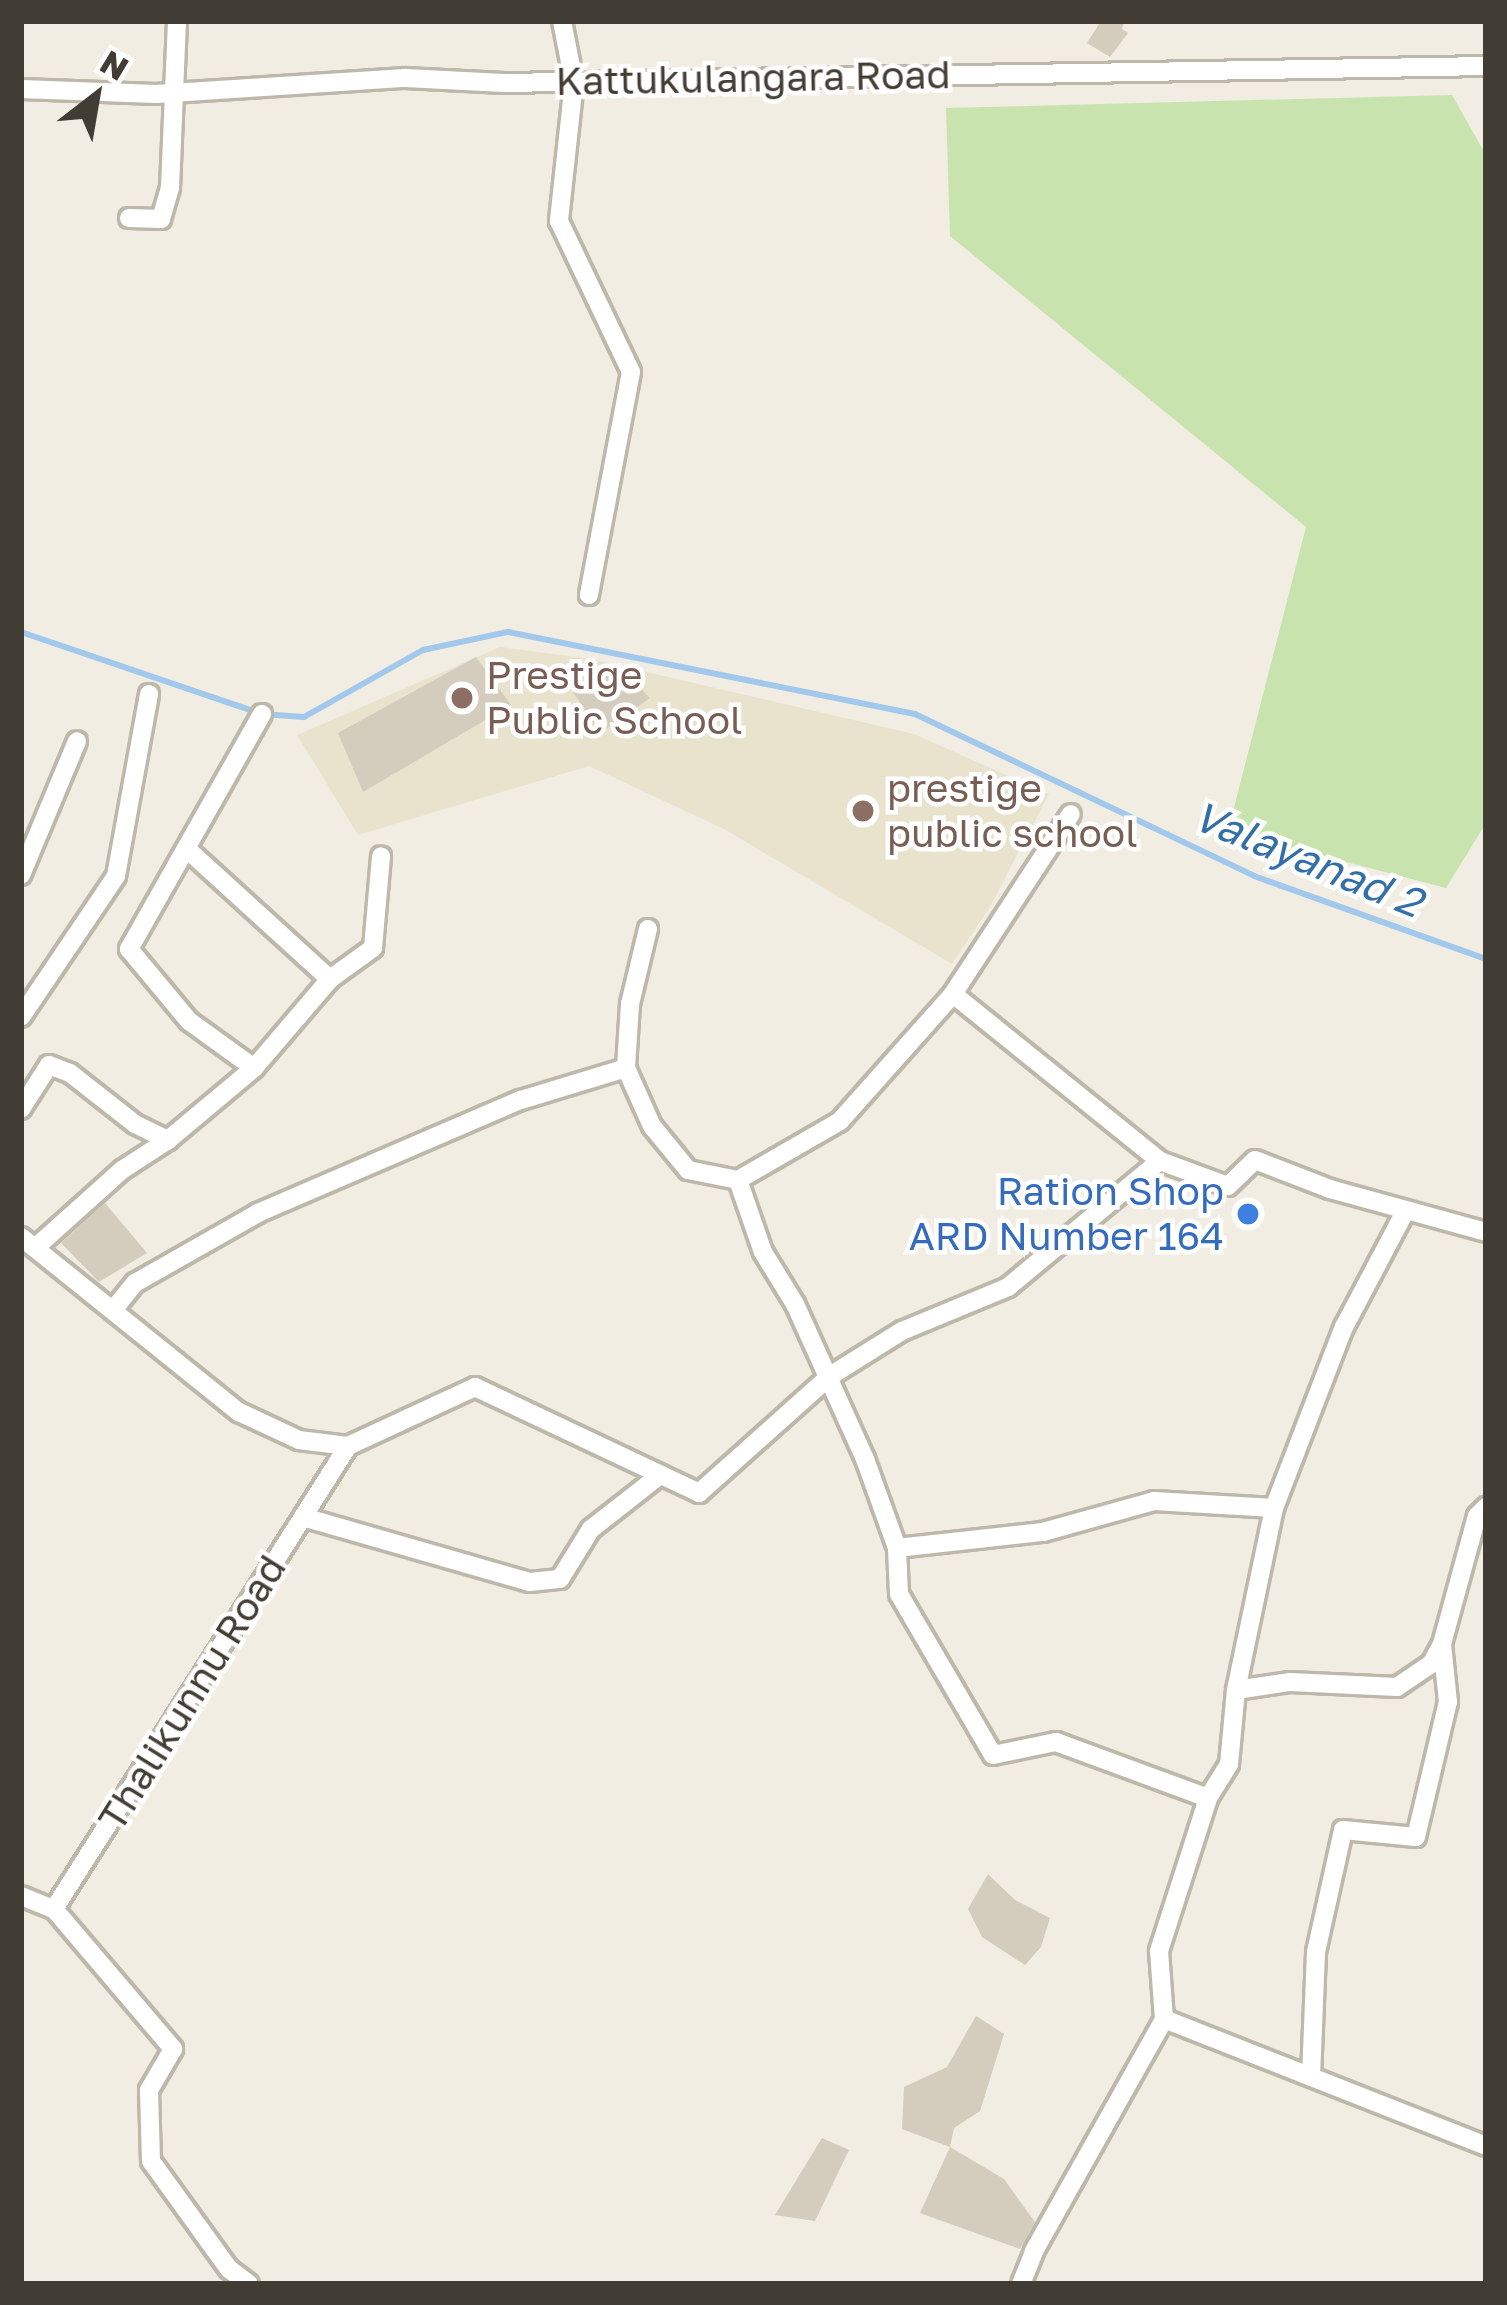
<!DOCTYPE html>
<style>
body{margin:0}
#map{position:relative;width:1507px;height:2305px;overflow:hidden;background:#f1ede3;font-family:"Golos Text",sans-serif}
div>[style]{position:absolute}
.education>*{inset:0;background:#e9e3ce}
.green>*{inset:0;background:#c8e3ae}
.stream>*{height:6px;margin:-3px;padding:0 3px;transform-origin:3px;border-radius:3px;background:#a2c9eb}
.building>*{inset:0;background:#d4ccbd}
.roads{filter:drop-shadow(3px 0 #beb8aa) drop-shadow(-3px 0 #beb8aa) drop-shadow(0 3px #beb8aa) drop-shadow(0 -3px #beb8aa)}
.minor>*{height:18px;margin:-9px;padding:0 9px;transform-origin:9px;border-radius:9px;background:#fff}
.dots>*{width:33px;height:33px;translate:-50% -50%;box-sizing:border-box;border:6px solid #fff;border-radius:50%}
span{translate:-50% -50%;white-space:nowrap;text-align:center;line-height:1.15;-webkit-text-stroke:9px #fff;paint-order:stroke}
.street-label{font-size:39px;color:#423d34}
.education-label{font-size:39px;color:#785e54}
.left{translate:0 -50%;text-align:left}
.shop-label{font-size:39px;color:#366cbe}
.right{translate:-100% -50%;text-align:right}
.water-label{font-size:42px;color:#3470a7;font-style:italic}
.frame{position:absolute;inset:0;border:24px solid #423d34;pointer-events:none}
.north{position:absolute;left:36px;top:36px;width:120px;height:120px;-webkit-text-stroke:9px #fff;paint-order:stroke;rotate:31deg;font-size:33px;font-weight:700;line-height:48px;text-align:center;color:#423d34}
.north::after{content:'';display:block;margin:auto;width:42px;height:54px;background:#423d34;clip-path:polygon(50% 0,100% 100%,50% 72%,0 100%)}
</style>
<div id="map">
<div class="education">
<i style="clip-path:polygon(500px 647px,591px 659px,914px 734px,1049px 794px,990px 907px,952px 964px,724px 829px,589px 766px,358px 835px,297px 735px)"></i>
</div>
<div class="green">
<i style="clip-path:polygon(1452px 95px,1486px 155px,1486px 823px,1446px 888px,1228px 831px,1306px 527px,950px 236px,946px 108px)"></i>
</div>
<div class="stream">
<i style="left:21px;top:632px;width:255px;rotate:18.8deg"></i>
<i style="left:262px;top:714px;width:42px;rotate:4.1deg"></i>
<i style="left:304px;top:717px;width:137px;rotate:-29.4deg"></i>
<i style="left:423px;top:650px;width:87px;rotate:-12deg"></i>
<i style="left:508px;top:632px;width:415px;rotate:11.4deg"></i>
<i style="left:915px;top:714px;width:376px;rotate:25.5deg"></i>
<i style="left:1254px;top:876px;width:246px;rotate:19.7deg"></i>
</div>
<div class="building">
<i style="clip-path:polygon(1124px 21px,1122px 29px,1128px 33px,1110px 57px,1087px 43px,1099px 24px)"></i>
<i style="clip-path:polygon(476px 657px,511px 705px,363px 792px,338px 733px)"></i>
<i style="clip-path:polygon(616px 664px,650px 698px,600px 733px,573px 692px)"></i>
<i style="clip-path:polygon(105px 1203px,147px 1253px,99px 1282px,61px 1243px)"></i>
<i style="clip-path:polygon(988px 1874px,1015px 1900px,1050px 1918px,1041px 1947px,1025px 1965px,982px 1937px,968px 1909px)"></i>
<i style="clip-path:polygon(976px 2016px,1004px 2034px,980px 2111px,954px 2128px,950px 2147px,902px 2129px,904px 2087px,947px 2067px)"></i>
<i style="clip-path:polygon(822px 2138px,849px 2150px,815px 2221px,775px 2215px)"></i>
<i style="clip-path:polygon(950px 2147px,1004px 2179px,1035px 2222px,1020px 2249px,920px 2213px)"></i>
</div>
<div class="roads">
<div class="minor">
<i style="left:562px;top:21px;width:62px;rotate:78.9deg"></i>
<i style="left:574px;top:82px;width:140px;rotate:96.2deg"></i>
<i style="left:559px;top:221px;width:167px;rotate:64.5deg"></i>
<i style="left:631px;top:372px;width:227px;rotate:100.7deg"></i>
<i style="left:21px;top:89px;width:135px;rotate:2.1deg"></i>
<i style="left:156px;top:94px;width:250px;rotate:-3.7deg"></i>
<i style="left:405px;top:78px;width:99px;rotate:2.9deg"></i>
<i style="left:504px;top:83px;width:982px;rotate:-0.99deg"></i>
<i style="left:129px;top:218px;width:32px;rotate:2deg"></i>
<i style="left:161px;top:219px;width:32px;rotate:-74deg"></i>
<i style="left:170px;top:188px;width:167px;rotate:-87.6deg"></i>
<i style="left:262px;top:714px;width:270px;rotate:119.5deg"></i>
<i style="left:129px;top:949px;width:94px;rotate:50.2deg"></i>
<i style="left:189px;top:1021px;width:80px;rotate:35.9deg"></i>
<i style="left:254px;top:1068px;width:117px;rotate:-49.5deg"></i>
<i style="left:330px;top:979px;width:53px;rotate:-35.8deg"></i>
<i style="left:373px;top:948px;width:92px;rotate:-85deg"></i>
<i style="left:188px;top:850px;width:192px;rotate:42.3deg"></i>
<i style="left:21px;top:875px;width:145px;rotate:-67.3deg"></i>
<i style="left:648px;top:929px;width:77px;rotate:103.5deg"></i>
<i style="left:630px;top:1004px;width:64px;rotate:93.6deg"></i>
<i style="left:626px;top:1068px;width:64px;rotate:65.9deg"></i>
<i style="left:652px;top:1126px;width:57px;rotate:50.7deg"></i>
<i style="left:688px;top:1170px;width:51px;rotate:11.3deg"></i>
<i style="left:738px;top:1180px;width:76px;rotate:70.9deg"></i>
<i style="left:763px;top:1252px;width:61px;rotate:58.4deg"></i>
<i style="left:795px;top:1304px;width:170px;rotate:65.7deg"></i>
<i style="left:865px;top:1459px;width:95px;rotate:70.2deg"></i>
<i style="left:897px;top:1548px;width:46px;rotate:87.5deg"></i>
<i style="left:899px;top:1594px;width:186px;rotate:59.7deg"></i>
<i style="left:993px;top:1755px;width:64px;rotate:-11.7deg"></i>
<i style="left:1056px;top:1742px;width:162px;rotate:20.2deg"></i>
<i style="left:1208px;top:1798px;width:40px;rotate:-58deg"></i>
<i style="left:1229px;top:1764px;width:74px;rotate:-84.6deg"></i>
<i style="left:1236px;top:1690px;width:55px;rotate:-8.4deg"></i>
<i style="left:1290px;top:1682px;width:107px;rotate:2.7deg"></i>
<i style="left:1397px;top:1687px;width:41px;rotate:-34.1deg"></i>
<i style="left:1431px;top:1664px;width:23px;rotate:-61deg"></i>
<i style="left:1442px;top:1644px;width:133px;rotate:-74.7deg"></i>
<i style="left:1477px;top:1516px;width:13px;rotate:-45deg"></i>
<i style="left:953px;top:994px;width:266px;rotate:38.9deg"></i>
<i style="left:21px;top:1017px;width:170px;rotate:-56deg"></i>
<i style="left:116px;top:876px;width:185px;rotate:-79.7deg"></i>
<i style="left:21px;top:1109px;width:52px;rotate:-57.5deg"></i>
<i style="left:49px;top:1065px;width:22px;rotate:21deg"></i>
<i style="left:70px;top:1073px;width:83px;rotate:38.1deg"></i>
<i style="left:135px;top:1124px;width:37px;rotate:26deg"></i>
<i style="left:738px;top:1180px;width:118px;rotate:-30deg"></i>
<i style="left:840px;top:1121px;width:170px;rotate:-48.3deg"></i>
<i style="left:953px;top:994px;width:215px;rotate:-56.8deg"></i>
<i style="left:21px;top:1237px;width:280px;rotate:38.8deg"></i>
<i style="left:239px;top:1412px;width:66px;rotate:25deg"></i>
<i style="left:299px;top:1440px;width:49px;rotate:7deg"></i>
<i style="left:348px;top:1446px;width:140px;rotate:-24.9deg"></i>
<i style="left:475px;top:1387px;width:248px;rotate:25.3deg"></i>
<i style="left:699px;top:1493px;width:176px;rotate:-41.8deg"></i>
<i style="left:830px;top:1376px;width:85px;rotate:-32deg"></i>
<i style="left:902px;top:1331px;width:115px;rotate:-22.5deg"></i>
<i style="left:1008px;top:1287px;width:197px;rotate:-39.7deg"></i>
<i style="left:1160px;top:1161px;width:72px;rotate:20.2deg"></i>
<i style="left:1228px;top:1186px;width:37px;rotate:-44deg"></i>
<i style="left:1255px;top:1160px;width:80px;rotate:21.1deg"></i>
<i style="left:1330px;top:1189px;width:162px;rotate:15.4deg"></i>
<i style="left:35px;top:1248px;width:117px;rotate:-41.9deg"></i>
<i style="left:122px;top:1170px;width:55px;rotate:-33.1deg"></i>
<i style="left:168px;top:1140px;width:112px;rotate:-39.9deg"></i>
<i style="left:113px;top:1310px;width:35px;rotate:-51deg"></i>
<i style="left:135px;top:1283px;width:142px;rotate:-29.6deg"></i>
<i style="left:258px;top:1213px;width:286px;rotate:-23.3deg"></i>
<i style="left:521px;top:1100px;width:110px;rotate:-16.9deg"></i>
<i style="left:303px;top:1517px;width:236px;rotate:16deg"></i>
<i style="left:530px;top:1582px;width:30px;rotate:-6deg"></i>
<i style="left:560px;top:1579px;width:59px;rotate:-58.2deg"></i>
<i style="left:591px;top:1529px;width:88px;rotate:-38deg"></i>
<i style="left:897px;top:1548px;width:147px;rotate:-6.3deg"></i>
<i style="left:1043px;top:1532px;width:115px;rotate:-15.6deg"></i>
<i style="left:1154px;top:1501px;width:120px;rotate:3.3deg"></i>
<i style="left:1236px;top:1690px;width:186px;rotate:-78.2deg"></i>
<i style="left:1274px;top:1508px;width:194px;rotate:-68.9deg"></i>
<i style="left:1344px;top:1327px;width:132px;rotate:-62.1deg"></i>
<i style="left:21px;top:1896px;width:35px;rotate:22deg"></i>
<i style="left:54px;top:1909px;width:548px;rotate:-57.58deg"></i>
<i style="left:54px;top:1909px;width:184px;rotate:49.6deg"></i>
<i style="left:173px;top:2049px;width:48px;rotate:120.3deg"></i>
<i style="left:149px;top:2090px;width:71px;rotate:88.4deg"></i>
<i style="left:151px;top:2161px;width:133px;rotate:54.2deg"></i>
<i style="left:229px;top:2269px;width:25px;rotate:37deg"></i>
<i style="left:1164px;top:2019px;width:346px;rotate:21.5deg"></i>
<i style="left:1311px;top:2077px;width:125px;rotate:-87.7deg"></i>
<i style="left:1316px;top:1952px;width:125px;rotate:-77.5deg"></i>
<i style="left:1343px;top:1830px;width:73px;rotate:5.5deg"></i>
<i style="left:1416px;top:1837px;width:139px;rotate:-76.7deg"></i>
<i style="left:1448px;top:1702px;width:58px;rotate:-95.9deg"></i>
<i style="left:1021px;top:2284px;width:35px;rotate:-68deg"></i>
<i style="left:1034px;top:2251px;width:266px;rotate:-60.7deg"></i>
<i style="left:1164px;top:2019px;width:68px;rotate:-94.2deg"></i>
<i style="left:1159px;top:1951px;width:161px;rotate:-72.2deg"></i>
</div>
</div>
<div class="dots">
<i style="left:462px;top:698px;background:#8d6e63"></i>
<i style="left:863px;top:811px;background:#8d6e63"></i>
<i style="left:1248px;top:1214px;background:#3f7fe0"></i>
</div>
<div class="street-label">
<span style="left:753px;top:78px;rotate:-1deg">Kattukulangara Road</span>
<span style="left:192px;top:1693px;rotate:-58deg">Thalikunnu Road</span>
</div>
<div class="education-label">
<span class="left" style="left:486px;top:698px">Prestige<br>Public School</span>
<span class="left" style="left:887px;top:811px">prestige<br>public school</span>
</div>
<div class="shop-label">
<span class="right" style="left:1224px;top:1214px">Ration Shop<br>ARD Number 164</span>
</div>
<div class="water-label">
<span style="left:1308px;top:858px;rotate:22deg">Valayanad 2</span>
</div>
<div class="frame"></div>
<div class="north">N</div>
</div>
